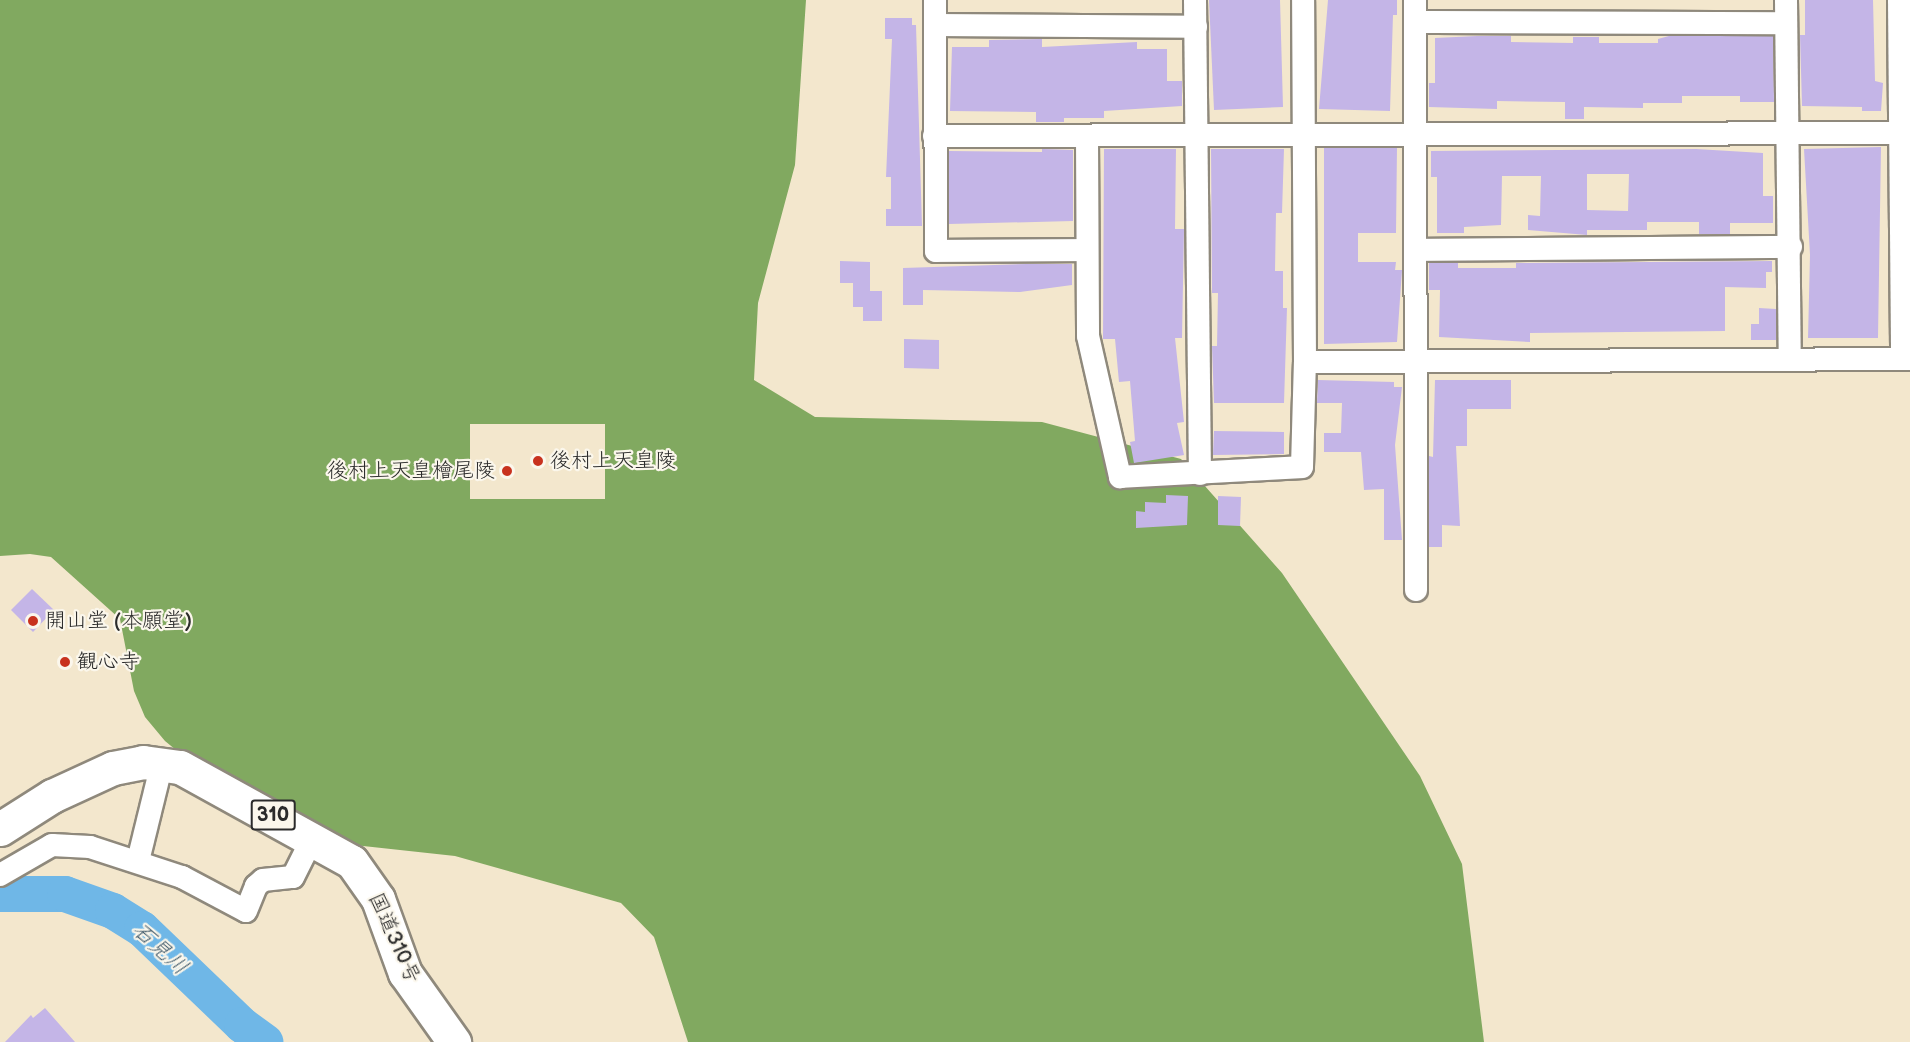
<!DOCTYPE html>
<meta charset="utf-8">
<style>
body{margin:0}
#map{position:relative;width:1910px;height:1042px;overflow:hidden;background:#f3e7cd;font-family:"Balsamiq Sans","Klee One",sans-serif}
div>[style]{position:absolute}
.forest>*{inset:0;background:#81a960}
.river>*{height:36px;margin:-18px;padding:0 18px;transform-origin:18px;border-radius:18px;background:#6fb7e7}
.building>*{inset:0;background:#c4b5e7}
.roads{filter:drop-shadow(2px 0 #8f897c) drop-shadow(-2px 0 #8f897c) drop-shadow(0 2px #8f897c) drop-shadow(0 -2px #8f897c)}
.minor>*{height:22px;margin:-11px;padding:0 11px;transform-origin:11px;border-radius:11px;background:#fff}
.trunk>*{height:33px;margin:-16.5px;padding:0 16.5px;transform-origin:16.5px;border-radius:16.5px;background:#fff}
.dots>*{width:16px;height:16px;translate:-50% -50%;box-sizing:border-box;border:3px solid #fbf7ec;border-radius:50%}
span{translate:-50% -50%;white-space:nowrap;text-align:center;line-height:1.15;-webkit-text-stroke:4.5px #fbf7ec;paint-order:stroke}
.shield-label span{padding:2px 4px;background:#fbf7ec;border:2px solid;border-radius:4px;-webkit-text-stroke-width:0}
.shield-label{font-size:20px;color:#2b2b2b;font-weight:700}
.poi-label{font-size:21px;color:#2b2b2b}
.left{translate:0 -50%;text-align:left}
.right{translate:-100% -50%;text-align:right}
.street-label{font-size:21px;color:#2b2b2b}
.water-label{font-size:22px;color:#435c6d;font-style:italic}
</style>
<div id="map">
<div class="forest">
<i style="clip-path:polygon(evenodd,0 0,806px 0,795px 165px,758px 303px,754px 380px,815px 417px,1042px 422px,1181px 459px,1282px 573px,1420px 776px,1462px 864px,1484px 1042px,688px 1042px,654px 937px,621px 903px,455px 856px,354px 845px,187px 759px,165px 741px,145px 717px,134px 691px,120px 619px,51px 557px,30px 554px,0 556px,0 0,470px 424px,605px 424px,605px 499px,470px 499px,470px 424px)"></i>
</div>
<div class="river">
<i style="left:0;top:894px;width:65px"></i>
<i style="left:65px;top:894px;width:51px;rotate:19.5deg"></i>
<i style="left:113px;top:911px;width:34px;rotate:32deg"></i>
<i style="left:142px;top:929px;width:139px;rotate:43.8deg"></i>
<i style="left:242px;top:1025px;width:29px;rotate:36deg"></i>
</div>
<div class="building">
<i style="clip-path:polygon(1209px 0,1280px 0,1283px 107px,1214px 110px)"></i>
<i style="clip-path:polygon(1328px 0,1397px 0,1397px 15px,1393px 15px,1390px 111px,1319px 109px)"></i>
<i style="clip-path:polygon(1805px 0,1873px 0,1875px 81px,1883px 83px,1881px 111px,1862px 111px,1862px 107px,1802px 106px,1800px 35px,1805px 35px)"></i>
<i style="clip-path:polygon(885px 18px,912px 18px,912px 25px,916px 25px,922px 226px,886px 226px,886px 209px,891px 209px,891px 177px,886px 177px,892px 39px,885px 39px)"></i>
<i style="clip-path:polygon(1477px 36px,1511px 36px,1511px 42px,1573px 43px,1573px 37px,1599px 37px,1599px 43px,1658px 43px,1658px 39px,1669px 36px,1773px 36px,1774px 102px,1740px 102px,1740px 96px,1682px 96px,1682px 103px,1643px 103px,1643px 108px,1584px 107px,1584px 119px,1565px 119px,1565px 102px,1497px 101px,1497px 109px,1429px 107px,1429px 83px,1435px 83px,1435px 38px)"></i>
<i style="clip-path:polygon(1042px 39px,1042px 47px,1137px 42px,1137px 49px,1167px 49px,1167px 81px,1182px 81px,1182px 106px,1104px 111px,1104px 118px,1064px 118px,1064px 122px,1036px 122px,1036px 112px,950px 111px,952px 47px,989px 47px,989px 40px)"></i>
<i style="clip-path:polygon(1881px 147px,1878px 338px,1808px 338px,1810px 255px,1804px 149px)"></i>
<i style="clip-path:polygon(1324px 148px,1397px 148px,1396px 233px,1358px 233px,1358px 262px,1396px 262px,1395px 270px,1402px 270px,1397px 342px,1324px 344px)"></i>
<i style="clip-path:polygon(1042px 149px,1073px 150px,1073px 221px,949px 224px,949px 151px,1042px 152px)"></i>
<i style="clip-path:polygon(1104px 149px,1176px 149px,1175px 229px,1184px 229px,1182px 338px,1175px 338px,1184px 422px,1177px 423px,1184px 455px,1134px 463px,1130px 442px,1135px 441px,1130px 381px,1119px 382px,1115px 339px,1103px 339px)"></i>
<i style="clip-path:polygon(1211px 149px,1284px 149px,1282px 213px,1276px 213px,1275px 271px,1283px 271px,1283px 308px,1287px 308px,1284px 403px,1214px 403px,1212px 346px,1217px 346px,1218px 293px,1212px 293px)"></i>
<i style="clip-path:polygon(evenodd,1696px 149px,1763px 153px,1763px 196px,1773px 196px,1773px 223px,1730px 223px,1730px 234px,1699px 234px,1699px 222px,1647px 222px,1647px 230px,1587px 230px,1587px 235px,1528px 230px,1528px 215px,1540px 216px,1541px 176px,1502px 176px,1501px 225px,1464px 227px,1464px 233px,1437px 233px,1437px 177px,1431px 177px,1431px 151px,1696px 149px,1587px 174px,1629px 174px,1628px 211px,1587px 210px,1587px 174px)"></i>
<i style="clip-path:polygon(840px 261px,870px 262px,870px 291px,882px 291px,882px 321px,863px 321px,863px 307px,853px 307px,853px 283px,840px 283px)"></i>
<i style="clip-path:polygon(1772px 261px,1772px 272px,1766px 272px,1766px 288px,1725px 287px,1725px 331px,1530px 333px,1530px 342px,1439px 337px,1440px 290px,1429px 290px,1429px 263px,1458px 263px,1458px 268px,1516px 268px,1516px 263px)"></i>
<i style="clip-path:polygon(1027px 264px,1072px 264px,1072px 285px,1020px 292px,923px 290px,923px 305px,903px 305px,903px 268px)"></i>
<i style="clip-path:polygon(1759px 308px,1776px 309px,1776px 340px,1751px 340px,1751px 324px,1759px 324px)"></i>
<i style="clip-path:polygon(904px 339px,939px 340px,939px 369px,904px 368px)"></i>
<i style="clip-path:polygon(1318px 380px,1394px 382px,1394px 387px,1402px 387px,1395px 445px,1402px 540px,1384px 540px,1384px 489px,1364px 490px,1361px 452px,1324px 452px,1324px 433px,1341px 433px,1342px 403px,1317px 403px)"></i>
<i style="clip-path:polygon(1435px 380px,1511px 380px,1511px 409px,1467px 409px,1467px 446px,1456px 446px,1460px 526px,1442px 525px,1442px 547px,1429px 547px,1429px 456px,1433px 457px)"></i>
<i style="clip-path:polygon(1214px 431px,1284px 432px,1284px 454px,1213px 455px)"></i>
<i style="clip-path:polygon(1166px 495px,1188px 496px,1187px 525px,1136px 528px,1136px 511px,1145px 512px,1145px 502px,1166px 503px)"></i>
<i style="clip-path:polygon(1218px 496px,1241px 497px,1240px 526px,1218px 525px)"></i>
<i style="clip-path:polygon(32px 589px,54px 610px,33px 632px,11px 610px)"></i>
<i style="clip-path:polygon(45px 1008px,75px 1042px,5px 1042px,31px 1015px,33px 1018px)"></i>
</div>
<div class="roads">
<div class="minor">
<i style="left:935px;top:0;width:251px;rotate:89.8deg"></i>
<i style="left:936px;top:251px;width:149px;rotate:-0.4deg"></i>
<i style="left:1195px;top:0;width:474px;rotate:89.4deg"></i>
<i style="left:1415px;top:0;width:590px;rotate:89.9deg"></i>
<i style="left:1786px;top:0;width:360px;rotate:89.4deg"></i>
<i style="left:1899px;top:0;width:359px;rotate:89.5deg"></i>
<i style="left:1415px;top:22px;width:371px;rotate:0.2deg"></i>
<i style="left:935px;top:25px;width:261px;rotate:0.4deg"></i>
<i style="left:934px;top:136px;width:976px;rotate:-0.18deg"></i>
<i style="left:1087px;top:138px;width:198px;rotate:89.7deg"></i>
<i style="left:1088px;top:336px;width:145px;rotate:77.2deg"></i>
<i style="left:1120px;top:477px;width:182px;rotate:-3.1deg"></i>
<i style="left:1302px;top:467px;width:105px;rotate:-88.4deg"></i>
<i style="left:1305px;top:362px;width:362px;rotate:-90.3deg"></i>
<i style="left:1417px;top:250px;width:374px;rotate:-0.5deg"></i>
<i style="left:1305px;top:362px;width:605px;rotate:-0.28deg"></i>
<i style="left:138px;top:861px;width:101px;rotate:-76.2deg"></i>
<i style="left:0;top:875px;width:60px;rotate:-30deg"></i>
<i style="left:52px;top:845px;width:38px;rotate:3deg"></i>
<i style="left:90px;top:847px;width:97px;rotate:18.1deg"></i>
<i style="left:182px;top:877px;width:72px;rotate:28deg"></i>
<i style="left:246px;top:911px;width:27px;rotate:-68deg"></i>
<i style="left:256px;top:886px;width:9px;rotate:-41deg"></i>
<i style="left:263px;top:880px;width:30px;rotate:-6deg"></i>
<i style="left:293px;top:877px;width:45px;rotate:-63.4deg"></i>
</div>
<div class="trunk">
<i style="left:0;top:829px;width:62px;rotate:-32.4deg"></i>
<i style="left:52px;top:796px;width:67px;rotate:-24.7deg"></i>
<i style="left:113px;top:768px;width:31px;rotate:-11deg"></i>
<i style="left:143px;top:762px;width:37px;rotate:8deg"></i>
<i style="left:180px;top:767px;width:196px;rotate:28.9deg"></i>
<i style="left:352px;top:862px;width:45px;rotate:54.9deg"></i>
<i style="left:378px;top:899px;width:79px;rotate:70deg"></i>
<i style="left:405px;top:973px;width:85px;rotate:54.6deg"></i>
</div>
</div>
<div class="dots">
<i style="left:538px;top:461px;background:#c8321e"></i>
<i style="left:507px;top:471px;background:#c8321e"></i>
<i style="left:33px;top:621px;background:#c8321e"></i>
<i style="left:65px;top:662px;background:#c8321e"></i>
</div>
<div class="shield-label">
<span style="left:273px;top:815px">310</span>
</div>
<div class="poi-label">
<span class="left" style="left:550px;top:461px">後村上天皇陵</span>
<span class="right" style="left:495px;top:471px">後村上天皇檜尾陵</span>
<span class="left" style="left:45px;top:621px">開山堂 (本願堂)</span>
<span class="left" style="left:77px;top:662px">観心寺</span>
</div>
<div class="street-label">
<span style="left:394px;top:938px;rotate:66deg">国道310号</span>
</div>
<div class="water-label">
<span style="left:160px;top:949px;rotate:42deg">石見川</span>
</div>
</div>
